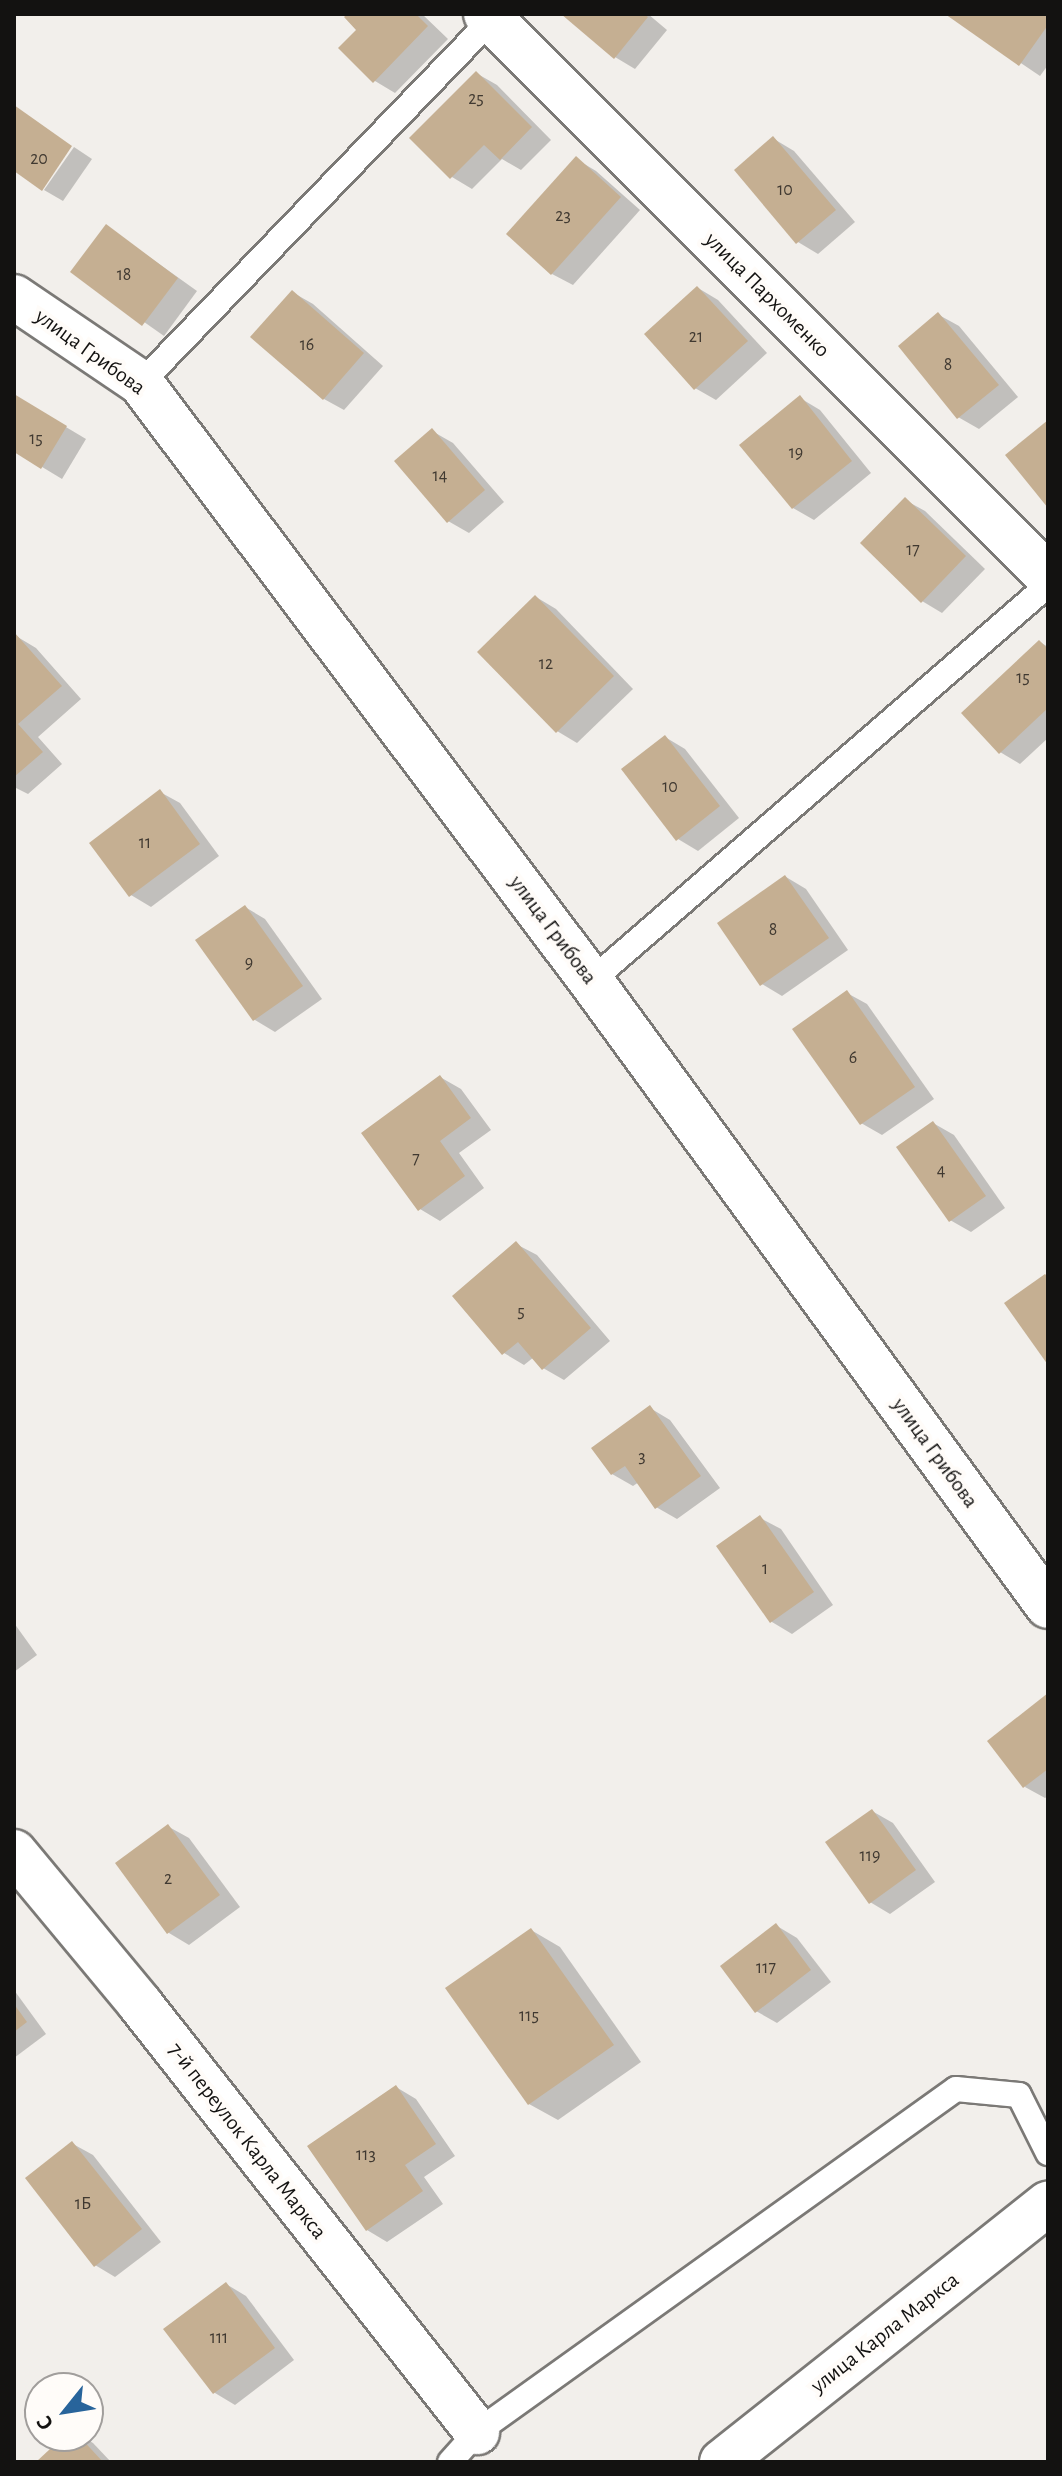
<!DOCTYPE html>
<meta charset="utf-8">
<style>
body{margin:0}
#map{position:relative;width:1062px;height:2476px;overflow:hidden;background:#f2efeb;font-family:"Alegreya Sans",sans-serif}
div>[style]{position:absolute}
.shadow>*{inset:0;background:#0003}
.building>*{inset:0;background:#c5af92}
.roads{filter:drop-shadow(2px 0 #7b7976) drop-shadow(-2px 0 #7b7976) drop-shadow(0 2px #7b7976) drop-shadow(0 -2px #7b7976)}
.service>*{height:24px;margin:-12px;padding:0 12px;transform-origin:12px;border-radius:12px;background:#fff}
.minor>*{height:44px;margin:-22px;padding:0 22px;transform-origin:22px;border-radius:22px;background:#fff}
.secondary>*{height:44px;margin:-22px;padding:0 22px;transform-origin:22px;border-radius:22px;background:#fff}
span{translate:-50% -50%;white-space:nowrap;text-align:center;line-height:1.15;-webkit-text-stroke:8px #fffcf9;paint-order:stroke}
.number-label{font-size:18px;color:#403931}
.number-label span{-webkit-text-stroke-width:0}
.street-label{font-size:22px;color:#131211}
.frame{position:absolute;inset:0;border:16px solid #131211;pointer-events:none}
.north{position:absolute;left:24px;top:2372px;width:80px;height:80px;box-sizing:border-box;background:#fffcf9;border:2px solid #a19e9c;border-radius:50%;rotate:240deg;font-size:22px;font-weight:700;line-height:32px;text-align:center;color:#131211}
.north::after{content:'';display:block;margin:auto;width:28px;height:36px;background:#28649b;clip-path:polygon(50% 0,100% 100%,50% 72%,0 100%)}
</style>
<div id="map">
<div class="shadow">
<i style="clip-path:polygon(350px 14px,422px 14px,448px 39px,395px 93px,375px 81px,341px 48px,359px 30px)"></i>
<i style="clip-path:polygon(564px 14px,648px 14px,667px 30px,635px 69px,615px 57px)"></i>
<i style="clip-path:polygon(949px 14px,1048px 14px,1048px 65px,1040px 76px)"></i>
<i style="clip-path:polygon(476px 73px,497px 85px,551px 140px,521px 170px,502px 159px,472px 189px,452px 177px)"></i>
<i style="clip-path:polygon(774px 139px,794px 151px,855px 222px,818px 254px,798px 242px)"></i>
<i style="clip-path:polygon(74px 147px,92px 159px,63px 201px,44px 190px)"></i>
<i style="clip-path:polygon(576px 159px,596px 171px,640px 210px,573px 285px,552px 274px)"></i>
<i style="clip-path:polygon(106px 226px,197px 291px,164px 336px,73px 272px)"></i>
<i style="clip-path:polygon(698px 288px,718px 300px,767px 353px,716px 400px,695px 388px)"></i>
<i style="clip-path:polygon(292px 292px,313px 304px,383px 366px,344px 410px,324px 399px)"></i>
<i style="clip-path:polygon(939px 315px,959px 326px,1018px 397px,979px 429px,958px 417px)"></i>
<i style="clip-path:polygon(14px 396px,86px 439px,62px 479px,14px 450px)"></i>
<i style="clip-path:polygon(800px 398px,820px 410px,871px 473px,814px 520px,793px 508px)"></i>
<i style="clip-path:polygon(432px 431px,453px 443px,504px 502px,469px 533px,448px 521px)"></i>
<i style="clip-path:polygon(905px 500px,925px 511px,985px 569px,942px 613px,922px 601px)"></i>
<i style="clip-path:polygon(536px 597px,556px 609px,633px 689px,577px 743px,557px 731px)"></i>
<i style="clip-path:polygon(16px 636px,36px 648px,81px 699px,38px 737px,62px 764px,28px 794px,14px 787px)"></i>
<i style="clip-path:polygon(1040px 642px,1048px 647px,1048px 738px,1020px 764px,1000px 752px)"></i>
<i style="clip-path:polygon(665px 737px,685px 749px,739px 818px,698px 851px,678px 839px)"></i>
<i style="clip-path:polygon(160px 792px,180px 803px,219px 856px,151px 907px,131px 895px)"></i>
<i style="clip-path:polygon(786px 877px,806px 889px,848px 950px,782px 996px,762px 984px)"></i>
<i style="clip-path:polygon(245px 907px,265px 919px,322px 999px,275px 1032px,255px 1020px)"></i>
<i style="clip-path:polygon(847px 993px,867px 1004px,934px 1099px,882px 1135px,861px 1123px)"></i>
<i style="clip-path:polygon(440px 1077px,461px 1089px,491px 1130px,459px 1153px,484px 1188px,440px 1221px,420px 1209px)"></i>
<i style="clip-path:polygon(933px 1123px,954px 1135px,1005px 1208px,971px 1232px,950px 1220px)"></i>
<i style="clip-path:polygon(516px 1244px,537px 1255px,610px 1341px,564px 1380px,543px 1368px,534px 1357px,524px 1365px,504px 1353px)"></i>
<i style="clip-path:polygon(650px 1408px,670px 1420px,720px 1488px,677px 1519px,656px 1507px,639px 1482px,633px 1486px,612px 1474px)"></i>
<i style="clip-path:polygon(760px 1518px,781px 1529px,833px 1605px,792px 1634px,772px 1622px)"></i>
<i style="clip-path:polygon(14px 1623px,37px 1655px,14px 1672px)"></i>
<i style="clip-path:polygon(1048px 1696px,1048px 1796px,1045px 1798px,1025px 1787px)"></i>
<i style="clip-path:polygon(872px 1811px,893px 1823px,935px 1882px,890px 1914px,870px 1902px)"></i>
<i style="clip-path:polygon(169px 1827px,189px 1838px,240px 1907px,189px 1945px,169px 1933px,118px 1864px)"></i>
<i style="clip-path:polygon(777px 1926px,797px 1938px,831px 1982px,777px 2023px,756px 2011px)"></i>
<i style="clip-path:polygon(531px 1930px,560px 1947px,641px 2062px,558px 2120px,529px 2104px)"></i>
<i style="clip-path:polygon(14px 1990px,46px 2034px,14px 2058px)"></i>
<i style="clip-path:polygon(396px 2087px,416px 2099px,455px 2156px,424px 2177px,443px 2204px,387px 2242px,367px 2230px)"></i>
<i style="clip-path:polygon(73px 2144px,93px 2155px,161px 2242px,115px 2277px,95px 2265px)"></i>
<i style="clip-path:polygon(226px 2284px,246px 2296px,294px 2360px,235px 2405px,215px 2393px,166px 2329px)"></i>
<i style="clip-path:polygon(67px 2436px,81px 2436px,93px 2443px,111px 2462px,39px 2462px)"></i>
</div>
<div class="building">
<i style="clip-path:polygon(347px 14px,416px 14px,428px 26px,373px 83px,338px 48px,356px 30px,344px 17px)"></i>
<i style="clip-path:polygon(561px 14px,644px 14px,648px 17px,614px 59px)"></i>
<i style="clip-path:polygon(945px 14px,1048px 14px,1048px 25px,1019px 66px)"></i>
<i style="clip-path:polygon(476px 71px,532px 127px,500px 160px,484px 145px,450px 179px,409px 138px)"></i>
<i style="clip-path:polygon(14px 105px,72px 146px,42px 191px,14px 171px)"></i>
<i style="clip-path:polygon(773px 136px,836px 210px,796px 244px,734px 170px)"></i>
<i style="clip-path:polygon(576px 156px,621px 197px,551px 275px,506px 234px)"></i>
<i style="clip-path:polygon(106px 224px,178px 278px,142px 326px,70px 272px)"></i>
<i style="clip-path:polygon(697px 286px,748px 341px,694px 390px,644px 334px)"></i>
<i style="clip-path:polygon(292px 290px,364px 353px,323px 400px,250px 337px)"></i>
<i style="clip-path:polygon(938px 312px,999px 385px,957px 419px,898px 346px)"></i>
<i style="clip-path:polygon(14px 394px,67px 426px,41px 469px,14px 452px)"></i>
<i style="clip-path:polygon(800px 395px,852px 461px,792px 509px,739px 445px)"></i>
<i style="clip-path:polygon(1048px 420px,1048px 508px,1005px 455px)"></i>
<i style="clip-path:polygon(432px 428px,485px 490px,447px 523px,394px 461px)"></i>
<i style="clip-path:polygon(905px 497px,966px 556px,921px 603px,860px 543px)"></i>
<i style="clip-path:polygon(535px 595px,614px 676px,556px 733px,477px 652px)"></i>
<i style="clip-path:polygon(14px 632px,62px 686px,18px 724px,43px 752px,14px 777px)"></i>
<i style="clip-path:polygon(1039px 640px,1048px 649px,1048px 708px,999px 754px,961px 713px)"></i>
<i style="clip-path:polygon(665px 735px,720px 806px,676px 841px,621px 769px)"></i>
<i style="clip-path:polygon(160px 789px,200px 844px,129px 897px,89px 843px)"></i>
<i style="clip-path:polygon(785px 875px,829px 938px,760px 986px,717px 923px)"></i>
<i style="clip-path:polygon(245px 905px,303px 986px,253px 1021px,195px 940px)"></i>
<i style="clip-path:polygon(847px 990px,915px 1087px,860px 1125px,792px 1029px)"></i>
<i style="clip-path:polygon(440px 1075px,471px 1118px,440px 1141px,465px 1176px,418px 1211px,361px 1133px)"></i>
<i style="clip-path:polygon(933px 1121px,986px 1196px,949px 1222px,896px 1147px)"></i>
<i style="clip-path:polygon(516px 1241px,591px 1328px,542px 1370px,518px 1342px,502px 1355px,452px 1296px)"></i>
<i style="clip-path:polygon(1045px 1274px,1048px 1277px,1048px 1365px,1004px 1303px)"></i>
<i style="clip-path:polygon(650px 1405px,701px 1476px,655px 1509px,625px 1466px,611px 1475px,591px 1448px)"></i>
<i style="clip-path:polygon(760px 1515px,814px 1592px,770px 1623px,716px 1546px)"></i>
<i style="clip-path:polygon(1048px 1693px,1048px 1769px,1023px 1788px,987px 1741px)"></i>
<i style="clip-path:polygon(872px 1809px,916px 1870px,869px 1904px,825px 1842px)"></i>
<i style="clip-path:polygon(168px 1824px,220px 1895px,167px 1934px,115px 1863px)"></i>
<i style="clip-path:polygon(776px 1923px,811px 1970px,755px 2013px,720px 1966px)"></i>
<i style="clip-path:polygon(531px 1928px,614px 2045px,528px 2105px,445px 1988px)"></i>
<i style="clip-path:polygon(14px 2004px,27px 2022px,14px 2032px)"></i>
<i style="clip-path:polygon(396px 2085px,436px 2144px,405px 2165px,423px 2191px,366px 2231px,307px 2146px)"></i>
<i style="clip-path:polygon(72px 2141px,142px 2229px,94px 2267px,25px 2178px)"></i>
<i style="clip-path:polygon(226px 2282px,275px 2348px,213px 2394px,163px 2329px)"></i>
<i style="clip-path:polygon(64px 2436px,79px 2436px,103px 2462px,36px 2462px)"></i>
</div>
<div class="roads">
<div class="service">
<i style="left:141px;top:383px;width:506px;rotate:-46.04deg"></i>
<i style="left:591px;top:981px;width:605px;rotate:-40.91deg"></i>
<i style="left:450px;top:2462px;width:40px;rotate:-48deg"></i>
<i style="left:477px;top:2432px;width:589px;rotate:-35.61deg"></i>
<i style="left:956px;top:2089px;width:63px;rotate:5.4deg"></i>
<i style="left:1019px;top:2095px;width:65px;rotate:63.4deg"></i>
</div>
<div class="minor">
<i style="left:486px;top:14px;width:795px;rotate:45deg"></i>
<i style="left:14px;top:297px;width:153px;rotate:34.1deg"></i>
<i style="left:141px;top:383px;width:748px;rotate:53.04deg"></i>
<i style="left:591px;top:981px;width:774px;rotate:53.83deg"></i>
<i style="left:14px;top:1852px;width:197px;rotate:50.3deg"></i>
<i style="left:140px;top:2004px;width:545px;rotate:51.78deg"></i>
</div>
<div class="secondary">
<i style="left:722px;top:2462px;width:416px;rotate:-38.4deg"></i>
</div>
</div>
<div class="number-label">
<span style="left:476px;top:99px">25</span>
<span style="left:39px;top:159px">20</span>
<span style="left:785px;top:190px">10</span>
<span style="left:563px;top:216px">23</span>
<span style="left:124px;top:275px">18</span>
<span style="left:696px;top:337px">21</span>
<span style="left:307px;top:345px">16</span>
<span style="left:948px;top:365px">8</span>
<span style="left:36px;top:439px">15</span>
<span style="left:796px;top:453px">19</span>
<span style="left:440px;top:476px">14</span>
<span style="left:913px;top:550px">17</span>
<span style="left:546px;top:664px">12</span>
<span style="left:1023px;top:678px">15</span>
<span style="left:670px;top:787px">10</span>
<span style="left:145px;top:843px">11</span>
<span style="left:773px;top:930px">8</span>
<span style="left:249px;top:963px">9</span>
<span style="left:853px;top:1058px">6</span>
<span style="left:416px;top:1159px">7</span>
<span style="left:941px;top:1171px">4</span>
<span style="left:521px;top:1312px">5</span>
<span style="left:642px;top:1457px">3</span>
<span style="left:765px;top:1569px">1</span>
<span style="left:870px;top:1856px">119</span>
<span style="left:168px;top:1879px">2</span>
<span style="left:766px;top:1968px">117</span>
<span style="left:529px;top:2016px">115</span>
<span style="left:366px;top:2155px">113</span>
<span style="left:83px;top:2204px">1Б</span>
<span style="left:219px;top:2338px">111</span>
</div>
<div class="street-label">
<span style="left:767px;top:295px;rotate:45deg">улица Пархоменко</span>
<span style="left:90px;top:352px;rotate:36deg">улица Грибова</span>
<span style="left:553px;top:930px;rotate:53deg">улица Грибова</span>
<span style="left:935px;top:1453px;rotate:54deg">улица Грибова</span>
<span style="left:247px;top:2141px;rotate:52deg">7-й переулок Карла Маркса</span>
<span style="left:885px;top:2333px;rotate:-38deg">улица Карла Маркса</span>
</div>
<div class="frame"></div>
<div class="north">С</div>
</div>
